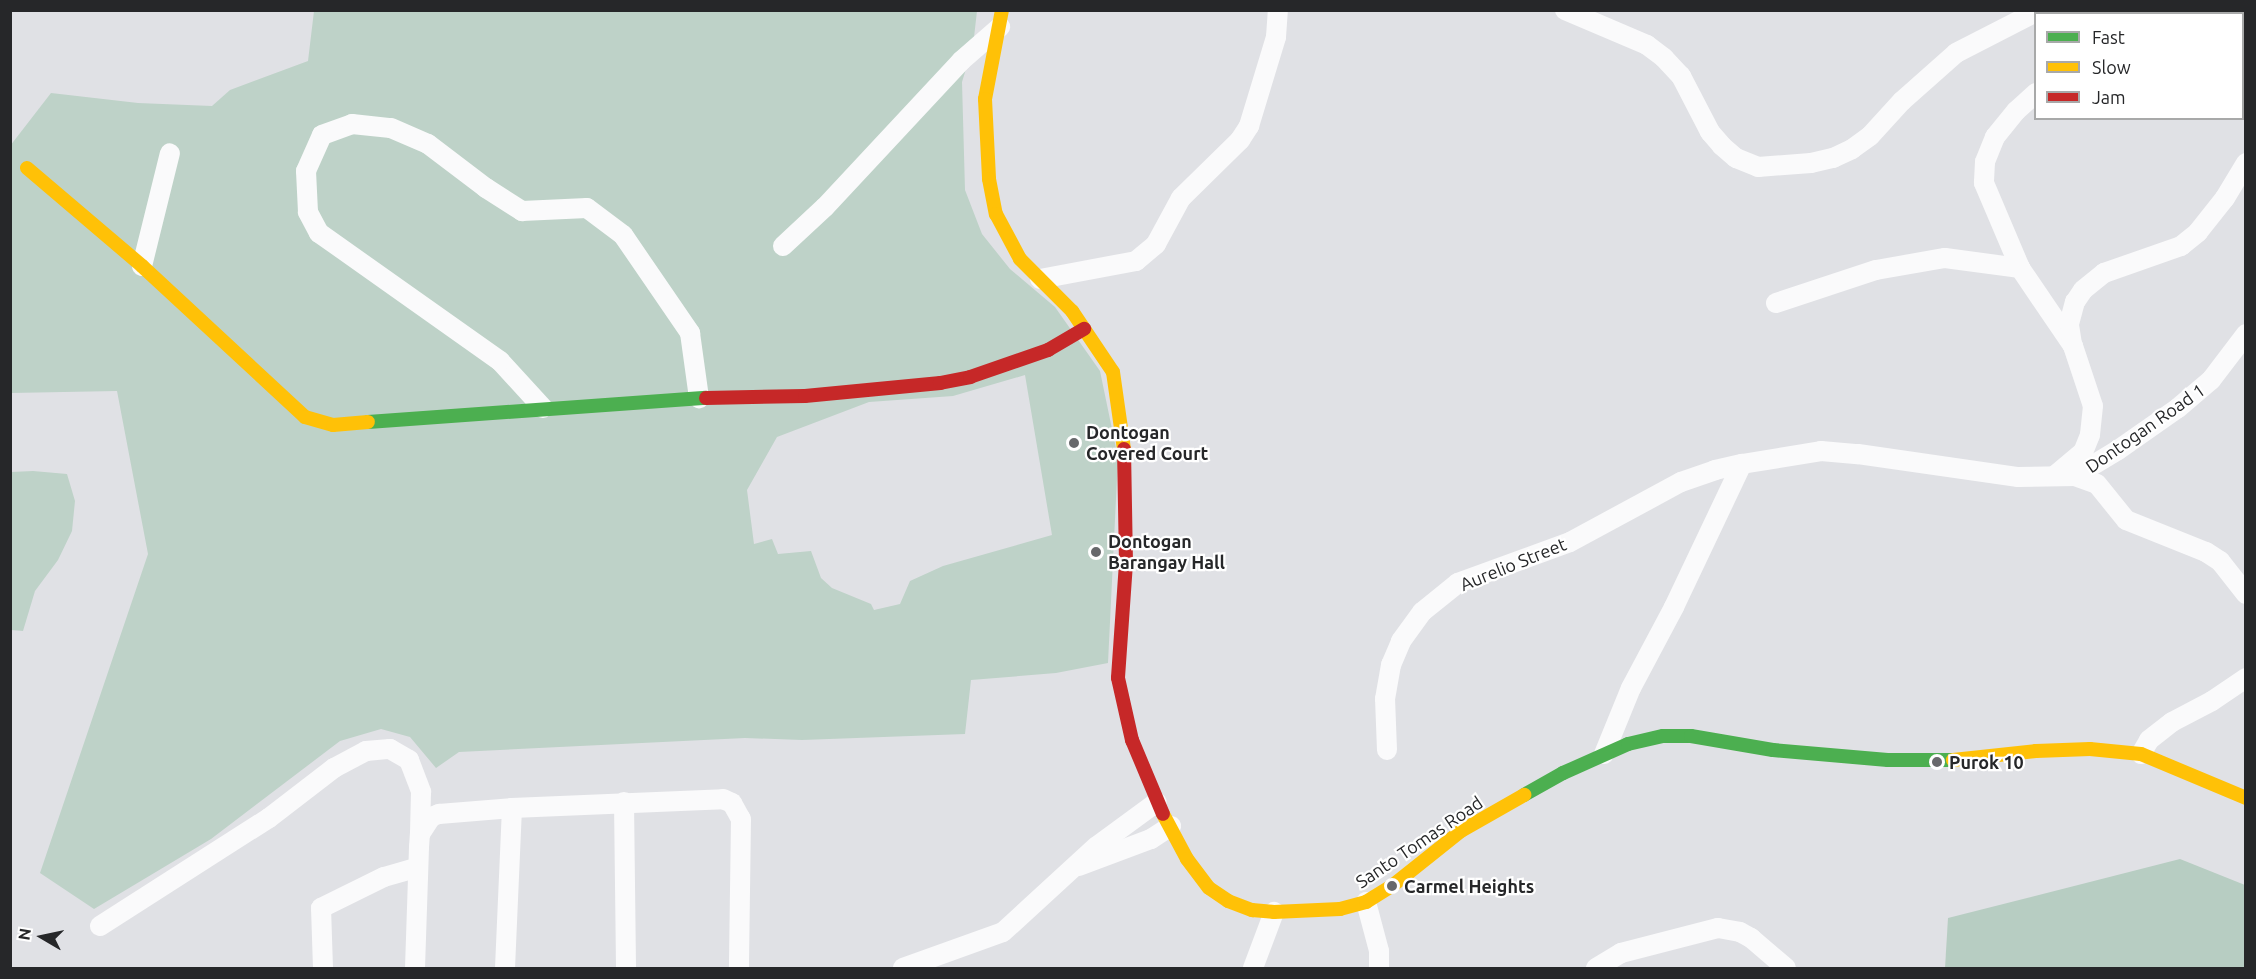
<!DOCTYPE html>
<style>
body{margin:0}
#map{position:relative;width:2256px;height:979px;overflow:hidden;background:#e0e1e5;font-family:Ubuntu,sans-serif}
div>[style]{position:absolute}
.green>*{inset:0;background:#bed2c8}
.forest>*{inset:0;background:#b7cdc2}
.street>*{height:20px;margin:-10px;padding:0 10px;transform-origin:10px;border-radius:10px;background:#fafafb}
.fast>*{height:14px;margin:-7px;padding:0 7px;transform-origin:7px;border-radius:7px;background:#4caf50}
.slow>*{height:14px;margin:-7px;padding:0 7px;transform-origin:7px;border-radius:7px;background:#ffc107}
.jam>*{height:14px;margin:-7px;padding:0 7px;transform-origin:7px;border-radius:7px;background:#c62828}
.dots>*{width:16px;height:16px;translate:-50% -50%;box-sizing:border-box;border:3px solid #fff;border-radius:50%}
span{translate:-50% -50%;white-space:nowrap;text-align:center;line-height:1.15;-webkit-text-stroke:4.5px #fff;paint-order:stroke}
.street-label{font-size:18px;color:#262729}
.poi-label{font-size:18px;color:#262729;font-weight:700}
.left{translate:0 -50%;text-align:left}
.frame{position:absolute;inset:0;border:12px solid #262729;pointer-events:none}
.legend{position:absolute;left:2034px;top:12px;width:210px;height:108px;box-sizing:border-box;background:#fff;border:2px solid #a8a9a9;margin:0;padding:8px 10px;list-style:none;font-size:18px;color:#262729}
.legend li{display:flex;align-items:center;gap:12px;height:30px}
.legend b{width:30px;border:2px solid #a8a9a9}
.north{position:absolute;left:12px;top:907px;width:60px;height:60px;-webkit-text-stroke:4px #fff;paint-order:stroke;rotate:279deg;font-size:16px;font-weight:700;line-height:24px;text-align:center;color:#262729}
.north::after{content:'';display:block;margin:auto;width:21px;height:27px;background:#262729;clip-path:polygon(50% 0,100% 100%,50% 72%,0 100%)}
</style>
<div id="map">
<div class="green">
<i style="clip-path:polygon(evenodd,314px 11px,977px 11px,973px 46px,962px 82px,965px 190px,982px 234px,1010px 269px,1055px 307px,1100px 371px,1118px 458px,1108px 663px,1056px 673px,971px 680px,965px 734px,802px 740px,745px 738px,459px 752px,436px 768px,410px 737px,381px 729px,340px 741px,211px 839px,94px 909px,40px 873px,148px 554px,117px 391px,11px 393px,10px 146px,51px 93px,138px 103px,212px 106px,230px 90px,308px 61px,314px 11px,1025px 375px,1052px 535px,943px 566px,910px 581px,900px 604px,874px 610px,871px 604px,832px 588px,821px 578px,811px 551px,778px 554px,772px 539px,754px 544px,747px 490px,777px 437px,869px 402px,953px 396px,1025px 375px)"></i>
<i style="clip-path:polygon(33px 471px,67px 474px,75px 501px,72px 531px,58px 560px,35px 591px,23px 631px,11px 630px,11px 472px)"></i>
</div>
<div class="forest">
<i style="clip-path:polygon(2180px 859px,2245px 885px,2245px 968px,1945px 968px,1948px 918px)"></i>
</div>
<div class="street">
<i style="left:1565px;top:10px;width:89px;rotate:23.1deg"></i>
<i style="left:1647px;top:45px;width:21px;rotate:37deg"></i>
<i style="left:1664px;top:58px;width:25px;rotate:47deg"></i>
<i style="left:1681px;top:76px;width:63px;rotate:62.6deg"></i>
<i style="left:1710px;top:132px;width:18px;rotate:49deg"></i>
<i style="left:1722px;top:146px;width:18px;rotate:41deg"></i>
<i style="left:1736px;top:158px;width:24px;rotate:22deg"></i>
<i style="left:1758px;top:167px;width:53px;rotate:-4.3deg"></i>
<i style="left:1811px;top:163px;width:23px;rotate:-13deg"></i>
<i style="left:1833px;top:158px;width:21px;rotate:-25deg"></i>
<i style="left:1852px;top:149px;width:22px;rotate:-36deg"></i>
<i style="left:1870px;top:136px;width:47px;rotate:-47.6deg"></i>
<i style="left:1902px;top:101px;width:72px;rotate:-41.6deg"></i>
<i style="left:1956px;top:53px;width:94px;rotate:-27.1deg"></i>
<i style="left:2112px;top:10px;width:4px;rotate:90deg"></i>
<i style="left:2036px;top:93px;width:27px;rotate:138deg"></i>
<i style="left:2016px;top:111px;width:33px;rotate:129deg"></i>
<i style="left:1995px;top:137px;width:27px;rotate:112deg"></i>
<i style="left:1985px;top:162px;width:21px;rotate:93deg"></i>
<i style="left:1984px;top:183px;width:92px;rotate:67deg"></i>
<i style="left:2020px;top:268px;width:94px;rotate:55.8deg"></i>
<i style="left:2073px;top:346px;width:63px;rotate:71.6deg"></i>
<i style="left:2093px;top:406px;width:29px;rotate:96deg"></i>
<i style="left:2090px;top:435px;width:18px;rotate:112deg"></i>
<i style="left:2083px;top:452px;width:35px;rotate:140deg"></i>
<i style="left:783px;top:246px;width:57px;rotate:-42.9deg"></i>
<i style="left:825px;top:207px;width:200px;rotate:-47deg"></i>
<i style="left:961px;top:61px;width:52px;rotate:-41.1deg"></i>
<i style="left:142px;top:266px;width:116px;rotate:-76.1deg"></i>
<i style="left:1040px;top:279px;width:98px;rotate:-10.6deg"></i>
<i style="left:1136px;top:261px;width:26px;rotate:-40deg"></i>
<i style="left:1156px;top:244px;width:52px;rotate:-61.5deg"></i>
<i style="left:1181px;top:198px;width:83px;rotate:-44.5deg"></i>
<i style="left:1240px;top:140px;width:17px;rotate:-57deg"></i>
<i style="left:1249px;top:126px;width:93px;rotate:-73.1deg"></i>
<i style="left:1276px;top:37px;width:27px;rotate:-86deg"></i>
<i style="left:1776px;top:303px;width:105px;rotate:-18.3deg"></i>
<i style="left:1876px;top:270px;width:70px;rotate:-9.9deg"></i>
<i style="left:1945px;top:258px;width:76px;rotate:7.6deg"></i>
<i style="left:2072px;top:344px;width:20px;rotate:-99deg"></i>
<i style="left:2069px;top:324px;width:23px;rotate:-75deg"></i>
<i style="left:2075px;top:302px;width:14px;rotate:-56deg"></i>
<i style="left:2083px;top:290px;width:27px;rotate:-39deg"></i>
<i style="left:2104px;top:273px;width:82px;rotate:-19.3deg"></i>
<i style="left:2181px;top:246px;width:22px;rotate:-39deg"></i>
<i style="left:2198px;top:232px;width:43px;rotate:-51.5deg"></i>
<i style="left:2225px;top:198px;width:41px;rotate:-59deg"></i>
<i style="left:543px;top:408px;width:64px;rotate:-132.5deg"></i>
<i style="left:500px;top:361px;width:222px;rotate:-144.7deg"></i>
<i style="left:319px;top:233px;width:24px;rotate:-118deg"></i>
<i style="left:308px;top:212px;width:41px;rotate:-92.8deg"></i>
<i style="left:306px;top:171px;width:39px;rotate:-66deg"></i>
<i style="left:322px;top:135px;width:32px;rotate:-20deg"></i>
<i style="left:352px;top:124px;width:39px;rotate:6deg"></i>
<i style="left:391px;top:128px;width:40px;rotate:23.4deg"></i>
<i style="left:428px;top:144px;width:73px;rotate:37.2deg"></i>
<i style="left:486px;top:188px;width:43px;rotate:32.6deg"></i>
<i style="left:522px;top:211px;width:65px;rotate:-2.6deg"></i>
<i style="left:587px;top:208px;width:45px;rotate:36.9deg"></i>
<i style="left:623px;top:235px;width:119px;rotate:55.6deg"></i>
<i style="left:690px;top:333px;width:66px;rotate:82.1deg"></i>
<i style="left:2075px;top:476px;width:23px;rotate:20deg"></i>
<i style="left:2097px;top:484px;width:46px;rotate:51.1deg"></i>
<i style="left:2126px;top:520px;width:86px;rotate:21.8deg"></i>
<i style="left:2206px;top:552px;width:17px;rotate:33deg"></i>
<i style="left:2220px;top:561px;width:42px;rotate:51.8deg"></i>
<i style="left:1387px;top:750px;width:51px;rotate:-92.2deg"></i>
<i style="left:1385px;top:699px;width:35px;rotate:-80deg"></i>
<i style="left:1391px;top:665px;width:26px;rotate:-67deg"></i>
<i style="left:1401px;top:641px;width:36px;rotate:-54deg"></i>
<i style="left:1422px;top:612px;width:46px;rotate:-38.9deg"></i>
<i style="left:1458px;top:583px;width:119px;rotate:-20.1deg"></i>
<i style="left:1570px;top:542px;width:126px;rotate:-28.4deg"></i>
<i style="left:1681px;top:482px;width:36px;rotate:-19deg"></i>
<i style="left:1715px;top:470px;width:28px;rotate:-13deg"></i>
<i style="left:1604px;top:754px;width:71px;rotate:-67.8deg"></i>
<i style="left:1631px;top:688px;width:92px;rotate:-62deg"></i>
<i style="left:1674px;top:607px;width:158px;rotate:-64.6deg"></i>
<i style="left:1742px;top:464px;width:80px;rotate:-9.3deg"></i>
<i style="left:1821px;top:451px;width:37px;rotate:5deg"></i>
<i style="left:1858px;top:454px;width:162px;rotate:8.2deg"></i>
<i style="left:2018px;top:477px;width:57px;rotate:-1deg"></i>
<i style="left:2075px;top:476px;width:50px;rotate:-31.2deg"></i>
<i style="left:2118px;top:450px;width:73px;rotate:-35deg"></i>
<i style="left:2178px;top:408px;width:43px;rotate:-40.3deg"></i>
<i style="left:2211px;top:380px;width:58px;rotate:-52.7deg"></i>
<i style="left:2141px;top:754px;width:16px;rotate:-60deg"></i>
<i style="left:2149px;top:740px;width:29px;rotate:-38deg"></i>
<i style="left:2172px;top:722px;width:45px;rotate:-27.7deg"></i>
<i style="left:2212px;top:701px;width:41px;rotate:-34.1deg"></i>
<i style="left:624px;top:802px;width:166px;rotate:89.3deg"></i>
<i style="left:1079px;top:866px;width:77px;rotate:-20.6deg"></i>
<i style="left:1151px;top:839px;width:24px;rotate:-33deg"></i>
<i style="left:1366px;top:902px;width:51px;rotate:75.1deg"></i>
<i style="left:1379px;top:951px;width:17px;rotate:90deg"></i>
<i style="left:100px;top:926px;width:201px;rotate:-32.6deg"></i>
<i style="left:269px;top:818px;width:82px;rotate:-37.6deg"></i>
<i style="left:334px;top:768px;width:36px;rotate:-28deg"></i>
<i style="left:366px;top:751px;width:24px;rotate:-5deg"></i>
<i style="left:390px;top:749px;width:22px;rotate:30deg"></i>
<i style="left:409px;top:760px;width:34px;rotate:69deg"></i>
<i style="left:421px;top:792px;width:42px;rotate:91.4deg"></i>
<i style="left:323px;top:968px;width:60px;rotate:-91.9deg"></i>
<i style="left:321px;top:908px;width:70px;rotate:-26.2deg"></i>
<i style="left:384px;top:877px;width:35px;rotate:-16deg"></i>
<i style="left:415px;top:968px;width:121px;rotate:-88.1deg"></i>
<i style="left:419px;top:847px;width:13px;rotate:-86deg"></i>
<i style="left:420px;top:834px;width:20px;rotate:-57deg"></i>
<i style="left:431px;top:817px;width:9px;rotate:-21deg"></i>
<i style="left:439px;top:814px;width:73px;rotate:-4.7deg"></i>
<i style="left:512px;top:808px;width:211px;rotate:-2.4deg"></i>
<i style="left:723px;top:799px;width:10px;rotate:24deg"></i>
<i style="left:732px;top:803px;width:18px;rotate:61deg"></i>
<i style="left:741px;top:819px;width:149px;rotate:90.8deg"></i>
<i style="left:505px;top:968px;width:160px;rotate:-87.5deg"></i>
<i style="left:903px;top:968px;width:106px;rotate:-19.8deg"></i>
<i style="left:1003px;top:932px;width:127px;rotate:-42.5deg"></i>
<i style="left:1097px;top:846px;width:74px;rotate:-36.3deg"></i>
<i style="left:1253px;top:968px;width:60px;rotate:-69.4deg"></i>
<i style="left:1596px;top:968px;width:29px;rotate:-31deg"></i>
<i style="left:1621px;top:953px;width:100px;rotate:-14.5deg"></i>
<i style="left:1718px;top:928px;width:22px;rotate:10deg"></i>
<i style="left:1740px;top:932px;width:13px;rotate:29deg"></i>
<i style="left:1751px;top:938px;width:46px;rotate:40.6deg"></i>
</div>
<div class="fast">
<i style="left:368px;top:422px;width:339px;rotate:-4.1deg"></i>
<i style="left:1524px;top:795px;width:45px;rotate:-29.4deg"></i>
<i style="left:1563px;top:773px;width:71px;rotate:-24deg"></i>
<i style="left:1628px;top:744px;width:36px;rotate:-13deg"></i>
<i style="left:1663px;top:736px;width:28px"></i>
<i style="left:1691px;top:736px;width:83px;rotate:9.7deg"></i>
<i style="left:1773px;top:750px;width:115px;rotate:5deg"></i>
<i style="left:1888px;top:760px;width:65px"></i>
</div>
<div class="slow">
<i style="left:1002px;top:10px;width:91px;rotate:100.8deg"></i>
<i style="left:985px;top:99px;width:80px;rotate:87.1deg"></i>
<i style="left:989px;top:179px;width:36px;rotate:79deg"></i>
<i style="left:996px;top:214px;width:51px;rotate:61.9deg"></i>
<i style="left:1020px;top:259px;width:74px;rotate:45deg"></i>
<i style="left:1072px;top:311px;width:73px;rotate:56.1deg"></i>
<i style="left:1113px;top:372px;width:78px;rotate:81.9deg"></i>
<i style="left:27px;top:168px;width:151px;rotate:40.4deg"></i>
<i style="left:142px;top:266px;width:222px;rotate:42.8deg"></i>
<i style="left:305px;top:417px;width:29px;rotate:16deg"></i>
<i style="left:333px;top:425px;width:35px;rotate:-5deg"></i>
<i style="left:1953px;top:760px;width:83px;rotate:-6.2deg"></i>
<i style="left:2036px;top:751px;width:54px;rotate:-2.1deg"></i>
<i style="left:2090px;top:749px;width:51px;rotate:5.6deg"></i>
<i style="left:2141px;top:754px;width:114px;rotate:22.7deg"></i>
<i style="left:1163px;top:814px;width:51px;rotate:61.9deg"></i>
<i style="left:1187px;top:859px;width:36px;rotate:53deg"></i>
<i style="left:1209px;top:888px;width:23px;rotate:34deg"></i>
<i style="left:1228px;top:901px;width:26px;rotate:21deg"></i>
<i style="left:1252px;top:910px;width:22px;rotate:5deg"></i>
<i style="left:1274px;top:912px;width:66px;rotate:-2.6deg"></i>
<i style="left:1340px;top:909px;width:27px;rotate:-15deg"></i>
<i style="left:1366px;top:902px;width:31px;rotate:-32deg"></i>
<i style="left:1392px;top:886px;width:88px;rotate:-38.6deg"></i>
<i style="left:1461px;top:831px;width:73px;rotate:-29.7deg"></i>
</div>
<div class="jam">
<i style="left:706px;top:398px;width:99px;rotate:-1.2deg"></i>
<i style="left:805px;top:396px;width:136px;rotate:-5.5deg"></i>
<i style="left:940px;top:383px;width:31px;rotate:-11deg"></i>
<i style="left:970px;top:377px;width:83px;rotate:-19.1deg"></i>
<i style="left:1048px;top:350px;width:42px;rotate:-30.3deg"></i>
<i style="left:1124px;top:449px;width:114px;rotate:89deg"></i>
<i style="left:1126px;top:563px;width:115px;rotate:94deg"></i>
<i style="left:1118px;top:678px;width:64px;rotate:77.3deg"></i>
<i style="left:1132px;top:740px;width:80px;rotate:67.3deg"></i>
</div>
<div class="dots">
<i style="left:1074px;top:443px;background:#67686b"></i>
<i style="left:1096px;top:552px;background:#67686b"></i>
<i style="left:1937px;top:762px;background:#67686b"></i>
<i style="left:1392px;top:886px;background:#67686b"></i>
</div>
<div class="street-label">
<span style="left:2145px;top:428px;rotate:-35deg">Dontogan Road 1</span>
<span style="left:1513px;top:564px;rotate:-22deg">Aurelio Street</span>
<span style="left:1419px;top:842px;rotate:-34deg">Santo Tomas Road</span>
</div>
<div class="poi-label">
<span class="left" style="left:1086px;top:443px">Dontogan<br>Covered Court</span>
<span class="left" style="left:1108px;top:552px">Dontogan<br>Barangay Hall</span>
<span class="left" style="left:1949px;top:762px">Purok 10</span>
<span class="left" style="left:1404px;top:886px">Carmel Heights</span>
</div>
<div class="frame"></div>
<ul class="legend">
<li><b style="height:8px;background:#4caf50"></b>Fast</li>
<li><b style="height:8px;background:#ffc107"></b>Slow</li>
<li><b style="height:8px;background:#c62828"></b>Jam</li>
</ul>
<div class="north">N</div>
</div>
